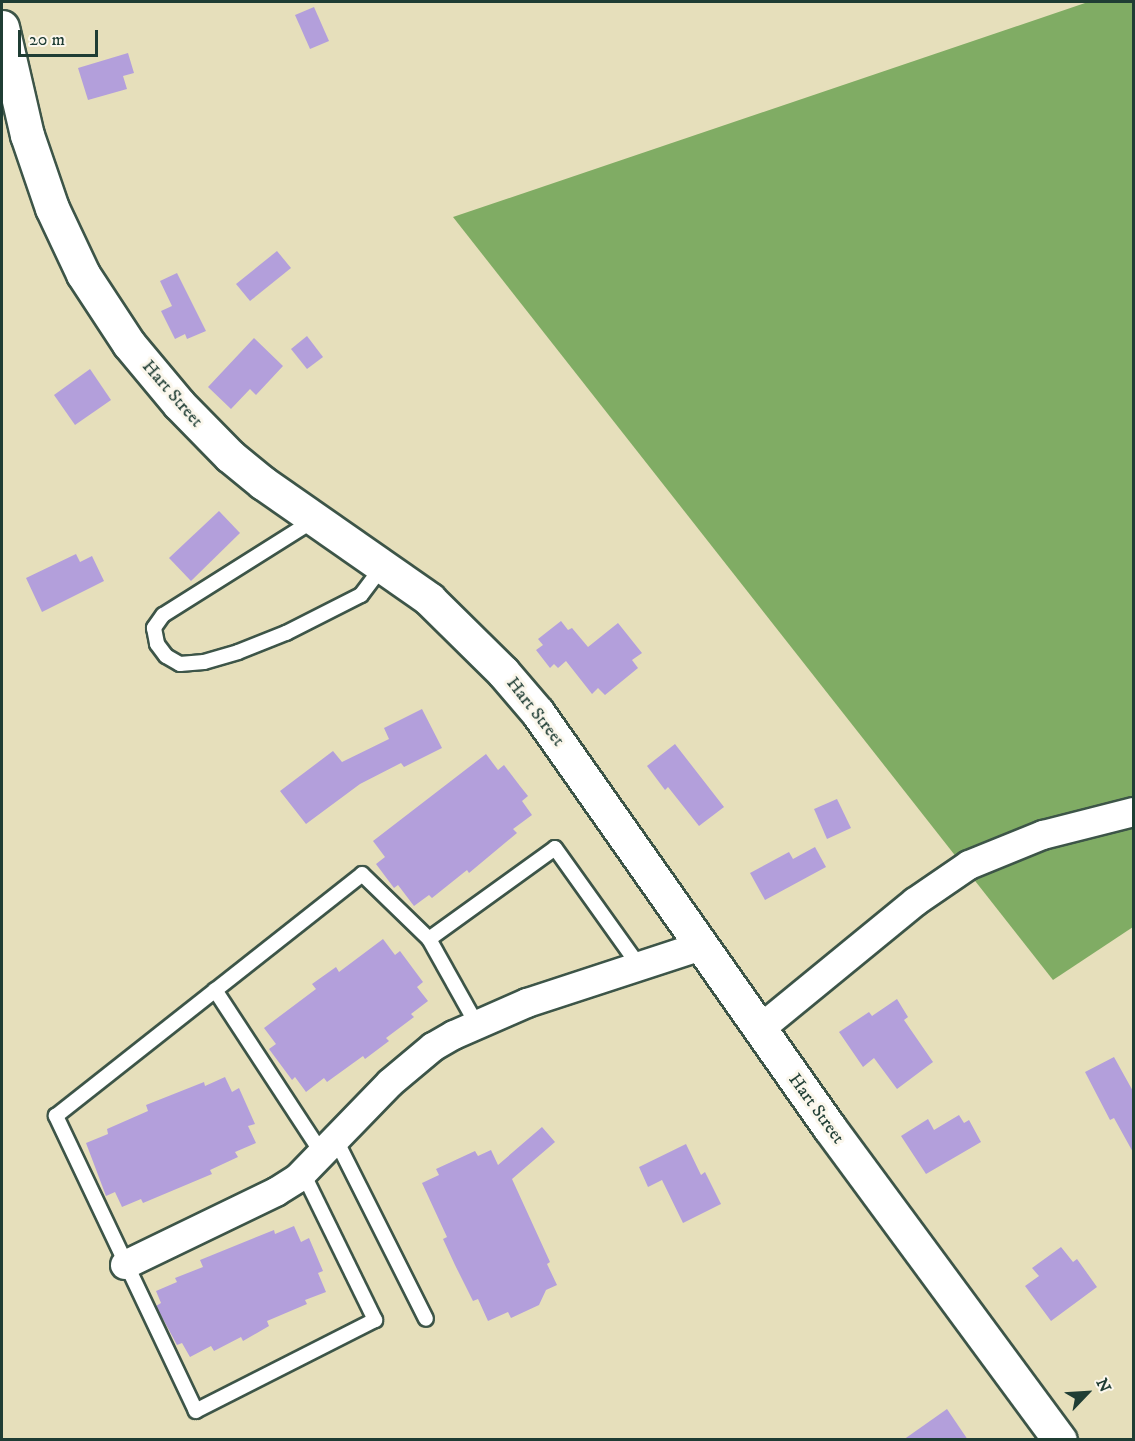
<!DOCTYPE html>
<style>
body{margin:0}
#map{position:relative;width:1135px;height:1441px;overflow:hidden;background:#e6dfbb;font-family:"IM FELL DW Pica",serif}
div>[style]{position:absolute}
.forest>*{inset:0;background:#80ac64}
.building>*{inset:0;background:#b39fdb}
.roads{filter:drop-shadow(2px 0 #3d5548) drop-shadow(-2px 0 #3d5548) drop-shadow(0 2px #3d5548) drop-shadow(0 -2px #3d5548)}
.lane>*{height:14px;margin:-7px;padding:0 7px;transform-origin:7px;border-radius:7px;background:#fff}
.street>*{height:28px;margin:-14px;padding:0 14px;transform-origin:14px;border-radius:14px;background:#fff}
.secondary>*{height:33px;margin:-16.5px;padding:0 16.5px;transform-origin:16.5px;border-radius:16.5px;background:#fff}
span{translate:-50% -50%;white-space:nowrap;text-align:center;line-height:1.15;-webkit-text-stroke:6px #fbf7ec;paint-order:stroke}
.street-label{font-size:18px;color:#1f3d34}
.frame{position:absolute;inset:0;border:3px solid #1f3d34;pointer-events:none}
.north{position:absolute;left:1057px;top:1363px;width:60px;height:60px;-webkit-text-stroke:4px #fbf7ec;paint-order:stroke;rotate:65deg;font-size:16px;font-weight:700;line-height:24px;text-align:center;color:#1f3d34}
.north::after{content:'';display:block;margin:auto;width:21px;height:27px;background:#1f3d34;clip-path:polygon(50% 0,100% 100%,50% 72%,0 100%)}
.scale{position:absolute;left:18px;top:30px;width:80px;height:27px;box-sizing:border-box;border:3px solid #1f3d34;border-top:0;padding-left:8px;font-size:18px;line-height:21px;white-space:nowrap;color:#1f3d34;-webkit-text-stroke:4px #fbf7ec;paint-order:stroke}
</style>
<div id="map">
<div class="forest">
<i style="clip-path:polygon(1088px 2px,1133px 2px,1133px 927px,1053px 980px,453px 217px)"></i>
</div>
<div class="building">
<i style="clip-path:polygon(314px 7px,329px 41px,310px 49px,295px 15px)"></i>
<i style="clip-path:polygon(128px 53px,134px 73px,123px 76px,127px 89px,88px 100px,78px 68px)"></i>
<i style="clip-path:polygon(277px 251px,291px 268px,250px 301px,236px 284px)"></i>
<i style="clip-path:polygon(177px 273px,206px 331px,187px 339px,185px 334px,175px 339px,161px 311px,172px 306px,160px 281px)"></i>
<i style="clip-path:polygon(307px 336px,323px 357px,307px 369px,291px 349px)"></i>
<i style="clip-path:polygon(254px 338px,283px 366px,256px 395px,250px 389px,231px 409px,208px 387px)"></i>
<i style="clip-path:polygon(90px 369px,111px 400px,75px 425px,54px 395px)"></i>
<i style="clip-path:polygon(219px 511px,240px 533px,191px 581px,169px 558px)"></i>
<i style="clip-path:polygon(76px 554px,80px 562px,92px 556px,104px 581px,42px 612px,26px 578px)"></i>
<i style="clip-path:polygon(561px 621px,568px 630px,572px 628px,588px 647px,618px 623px,642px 653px,632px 660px,638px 668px,605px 695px,598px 688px,592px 694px,566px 661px,558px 668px,554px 664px,550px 668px,536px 650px,543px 645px,538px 639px)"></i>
<i style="clip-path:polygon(422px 709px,442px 748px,404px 767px,401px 763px,360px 784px,306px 824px,280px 791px,333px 751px,342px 762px,389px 739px,384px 728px)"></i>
<i style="clip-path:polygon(675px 744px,724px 807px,699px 826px,668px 787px,665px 790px,647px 766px)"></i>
<i style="clip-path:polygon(486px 754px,498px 770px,504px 765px,520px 786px,528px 796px,522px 801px,532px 815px,513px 829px,517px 833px,469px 873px,467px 870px,432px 898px,429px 895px,414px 906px,398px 885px,394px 888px,376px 864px,385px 857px,373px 841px)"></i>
<i style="clip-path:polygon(837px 799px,851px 828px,827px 839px,814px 809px)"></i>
<i style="clip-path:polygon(815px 847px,826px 867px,765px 900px,750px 873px,789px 852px,793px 859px)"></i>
<i style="clip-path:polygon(383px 939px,395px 955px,400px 951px,423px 982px,417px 987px,428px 1001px,411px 1014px,414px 1017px,386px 1038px,389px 1041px,365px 1059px,363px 1056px,327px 1082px,324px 1078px,306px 1092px,295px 1077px,292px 1080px,269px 1049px,276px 1044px,264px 1028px,316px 989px,312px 984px,336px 967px,339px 972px)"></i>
<i style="clip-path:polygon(897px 999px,908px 1017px,904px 1020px,933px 1062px,897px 1089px,874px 1058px,863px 1067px,839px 1032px,869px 1012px,872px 1016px)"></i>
<i style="clip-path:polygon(1114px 1057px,1134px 1093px,1134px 1154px,1114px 1118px,1110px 1120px,1085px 1072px)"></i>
<i style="clip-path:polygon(225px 1077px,232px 1092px,239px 1088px,255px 1124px,248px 1126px,256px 1143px,235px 1152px,238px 1157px,210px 1170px,212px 1174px,143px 1203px,141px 1199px,122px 1207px,115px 1192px,106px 1196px,86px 1143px,108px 1134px,107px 1129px,148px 1111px,146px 1105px,204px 1082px,205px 1086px)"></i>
<i style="clip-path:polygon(959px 1115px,964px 1123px,969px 1120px,981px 1142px,926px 1174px,901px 1136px,928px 1119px,934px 1130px)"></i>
<i style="clip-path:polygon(542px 1127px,555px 1142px,512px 1179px,550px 1262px,547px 1264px,557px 1285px,546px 1290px,539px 1305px,511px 1318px,508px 1312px,488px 1321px,478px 1299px,473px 1301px,455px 1265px,443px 1239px,447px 1237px,422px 1183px,439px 1175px,436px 1169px,475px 1151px,478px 1156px,491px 1150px,498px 1165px)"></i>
<i style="clip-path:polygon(686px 1144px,701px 1175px,705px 1172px,721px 1204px,683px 1223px,662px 1180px,648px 1187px,639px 1167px)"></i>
<i style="clip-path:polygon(294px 1226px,301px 1242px,309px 1238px,323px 1271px,318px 1273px,326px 1292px,305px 1300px,307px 1304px,267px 1321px,269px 1326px,243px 1341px,241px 1337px,214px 1351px,211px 1346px,190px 1357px,182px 1343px,177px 1345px,156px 1306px,161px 1303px,156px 1291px,177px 1282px,175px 1278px,203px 1267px,200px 1260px,274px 1230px,275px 1234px)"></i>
<i style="clip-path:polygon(1061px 1247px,1073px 1262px,1077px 1259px,1097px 1287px,1051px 1321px,1025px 1286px,1039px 1276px,1032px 1268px)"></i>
<i style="clip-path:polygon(947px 1409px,968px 1440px,903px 1440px)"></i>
</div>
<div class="roads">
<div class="lane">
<i style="left:314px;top:520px;width:178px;rotate:147.8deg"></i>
<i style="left:163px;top:615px;width:16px;rotate:125deg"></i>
<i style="left:154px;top:628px;width:16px;rotate:79deg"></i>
<i style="left:157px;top:644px;width:15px;rotate:53deg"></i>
<i style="left:166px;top:656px;width:16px;rotate:30deg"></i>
<i style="left:180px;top:664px;width:24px;rotate:-5deg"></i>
<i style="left:204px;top:662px;width:35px;rotate:-16deg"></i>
<i style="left:238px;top:652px;width:52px;rotate:-21.6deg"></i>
<i style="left:286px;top:633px;width:84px;rotate:-26.9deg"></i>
<i style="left:361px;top:595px;width:35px;rotate:-53deg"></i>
<i style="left:429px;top:939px;width:96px;rotate:60.8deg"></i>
<i style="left:215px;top:990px;width:197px;rotate:56.8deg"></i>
<i style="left:336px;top:1140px;width:200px;rotate:63.3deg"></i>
<i style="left:303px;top:1173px;width:164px;rotate:63.9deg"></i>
<i style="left:375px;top:1320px;width:201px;rotate:153.1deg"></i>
<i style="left:196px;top:1411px;width:327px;rotate:-115.4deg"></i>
<i style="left:56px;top:1116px;width:390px;rotate:-38.3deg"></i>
<i style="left:362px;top:874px;width:93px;rotate:44.1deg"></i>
<i style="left:429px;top:939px;width:155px;rotate:-35.8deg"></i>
<i style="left:555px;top:848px;width:146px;rotate:54.5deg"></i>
</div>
<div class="street">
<i style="left:760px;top:1029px;width:200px;rotate:-39.3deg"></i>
<i style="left:915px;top:902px;width:65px;rotate:-34.4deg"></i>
<i style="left:969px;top:865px;width:80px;rotate:-22.1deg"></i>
<i style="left:1043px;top:835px;width:94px;rotate:-14.2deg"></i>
<i style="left:125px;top:1265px;width:168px;rotate:-25.8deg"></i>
<i style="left:276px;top:1192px;width:26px;rotate:-32deg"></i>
<i style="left:298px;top:1178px;width:132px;rotate:-45.9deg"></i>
<i style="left:390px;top:1083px;width:56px;rotate:-39.9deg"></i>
<i style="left:433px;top:1047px;width:24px;rotate:-30deg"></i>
<i style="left:454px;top:1035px;width:80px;rotate:-23.7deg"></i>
<i style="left:527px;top:1003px;width:183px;rotate:-18.1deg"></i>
</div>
<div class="secondary">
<i style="left:2px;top:27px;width:111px;rotate:77deg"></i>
<i style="left:27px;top:135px;width:77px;rotate:71.1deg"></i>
<i style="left:52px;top:208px;width:73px;rotate:64.8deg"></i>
<i style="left:83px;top:274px;width:84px;rotate:56.7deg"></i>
<i style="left:129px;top:344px;width:78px;rotate:50.2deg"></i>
<i style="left:179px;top:404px;width:73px;rotate:45.6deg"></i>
<i style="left:230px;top:456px;width:43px;rotate:39.3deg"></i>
<i style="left:263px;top:483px;width:203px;rotate:34.9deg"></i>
<i style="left:429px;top:599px;width:104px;rotate:44.6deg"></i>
<i style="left:503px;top:672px;width:54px;rotate:49.5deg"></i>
<i style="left:538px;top:713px;width:506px;rotate:54.9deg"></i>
<i style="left:829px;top:1127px;width:389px;rotate:53.6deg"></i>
</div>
</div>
<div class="street-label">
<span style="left:172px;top:394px;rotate:49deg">Hart Street</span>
<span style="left:535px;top:712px;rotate:52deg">Hart Street</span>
<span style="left:816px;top:1109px;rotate:54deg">Hart Street</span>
</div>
<div class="frame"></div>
<div class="north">N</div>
<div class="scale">20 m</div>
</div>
